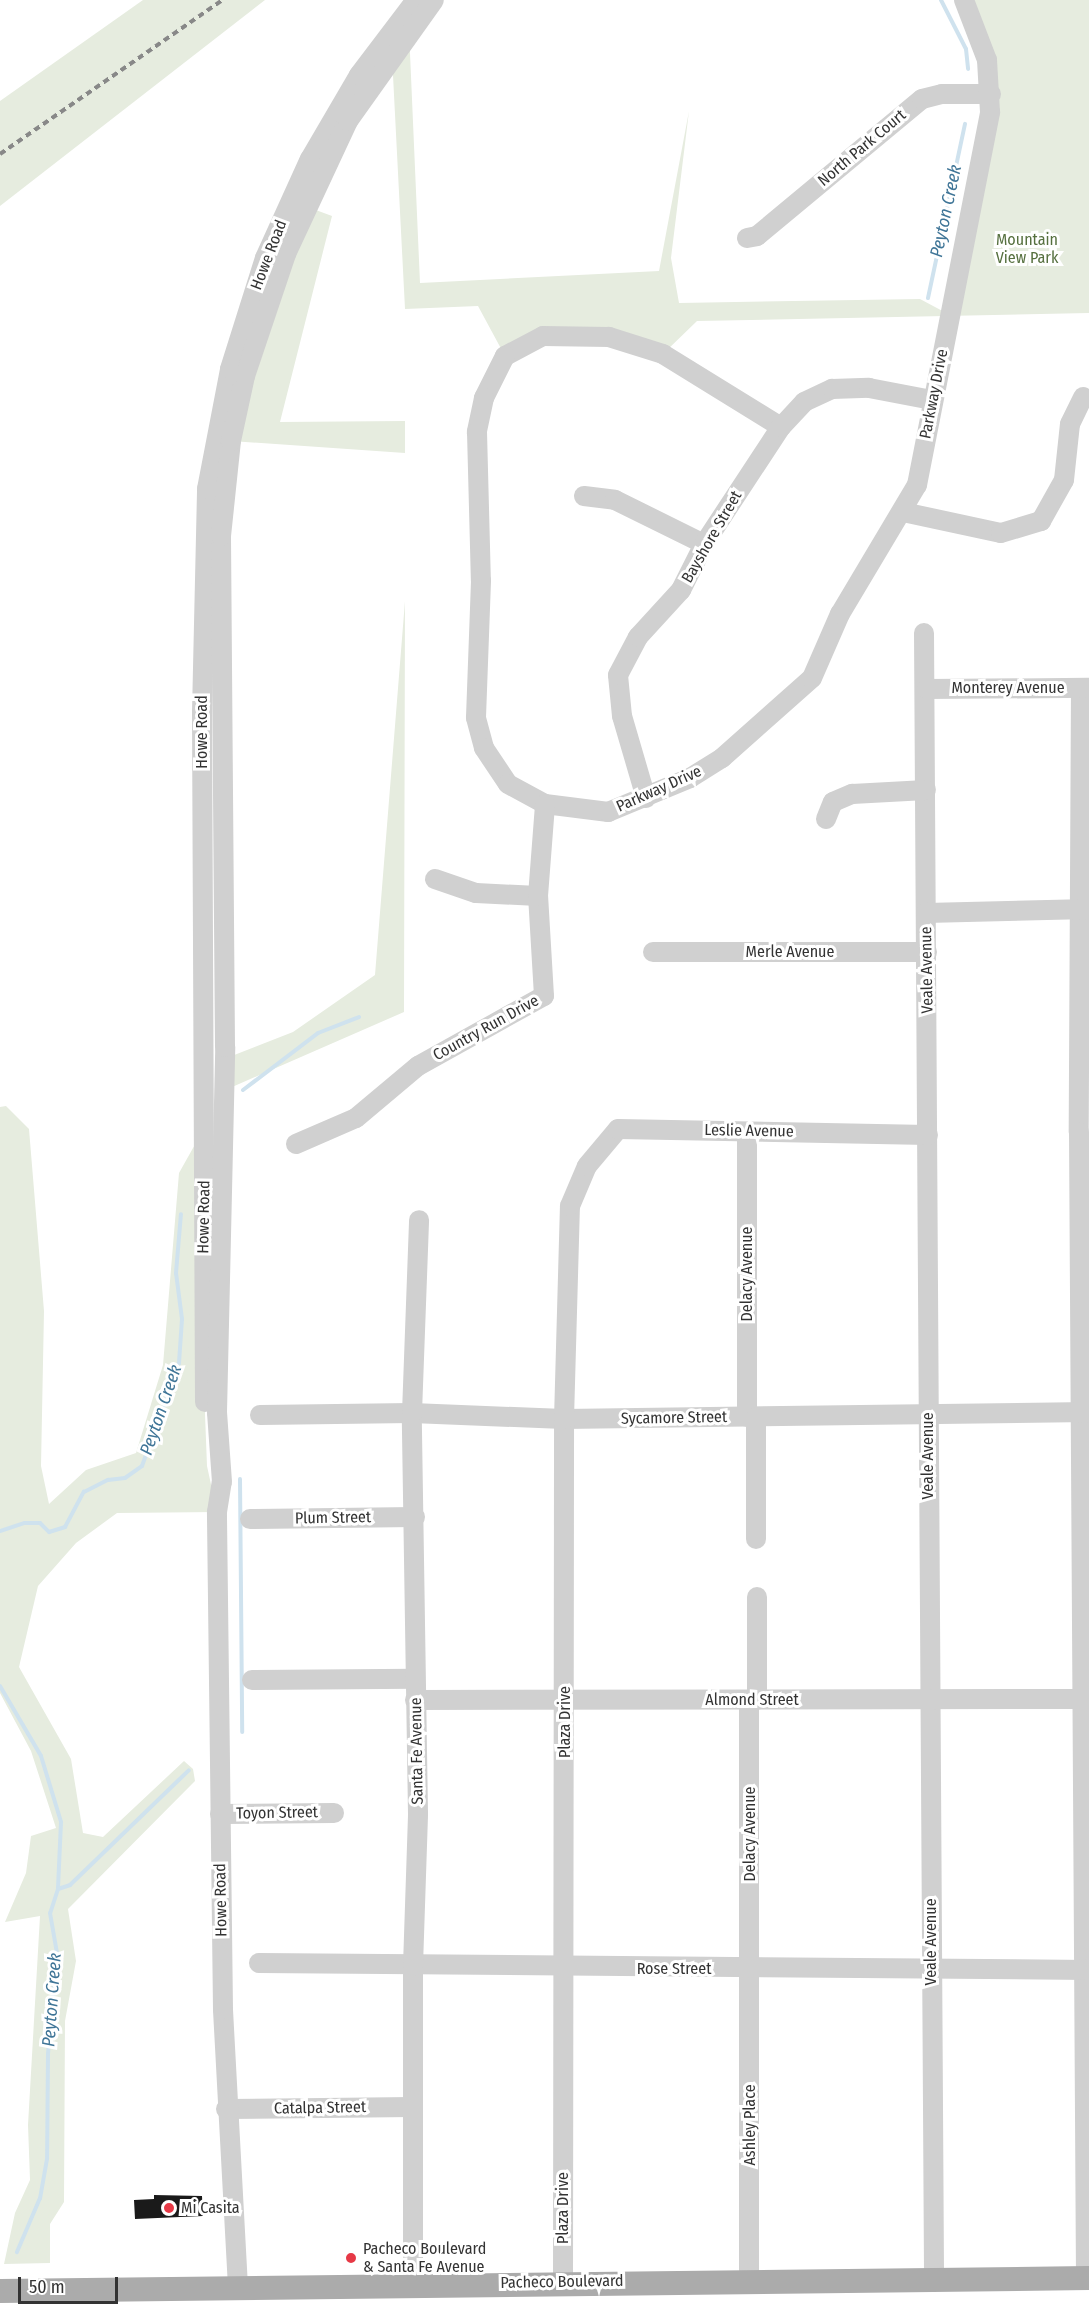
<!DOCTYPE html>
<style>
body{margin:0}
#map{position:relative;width:1089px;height:2322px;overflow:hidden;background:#fff;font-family:"Fira Sans Condensed",sans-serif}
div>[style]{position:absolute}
.green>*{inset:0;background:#e6ecdf}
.stream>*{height:4px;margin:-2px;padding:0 2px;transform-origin:2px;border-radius:2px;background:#cfe2ee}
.building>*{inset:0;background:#1a1a1a}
.minor>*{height:20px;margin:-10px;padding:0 10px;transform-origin:10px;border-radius:10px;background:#d0d0d0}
.major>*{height:24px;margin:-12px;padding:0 12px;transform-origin:12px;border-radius:12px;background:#ababab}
.rail>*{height:4px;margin-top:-2px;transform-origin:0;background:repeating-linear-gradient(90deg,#888 0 6px,transparent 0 10.5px)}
.dots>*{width:16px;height:16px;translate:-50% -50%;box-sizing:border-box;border:3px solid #fff;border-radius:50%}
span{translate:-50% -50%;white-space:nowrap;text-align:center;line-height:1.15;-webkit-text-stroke:6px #fff;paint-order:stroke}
.street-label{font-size:16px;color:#333}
.park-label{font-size:16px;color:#56703f}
.poi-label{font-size:16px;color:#333}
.left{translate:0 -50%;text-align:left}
.water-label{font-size:18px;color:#3f7597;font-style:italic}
.scale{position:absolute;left:18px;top:2277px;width:100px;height:27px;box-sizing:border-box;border:3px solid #333;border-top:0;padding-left:8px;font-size:18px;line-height:21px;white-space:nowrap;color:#333;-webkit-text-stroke:4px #fff;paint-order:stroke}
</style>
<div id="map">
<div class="green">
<i style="clip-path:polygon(143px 0,265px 0,0 206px,0 101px)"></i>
<i style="clip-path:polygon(964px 0,1089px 0,1089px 313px,697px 321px,663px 354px,543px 336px,505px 356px,478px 306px,405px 309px,392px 56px,409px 30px,420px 283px,659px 271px,689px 111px,671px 258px,679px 303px,920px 299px,950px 315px,990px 112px)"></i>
<i style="clip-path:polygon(305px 206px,332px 216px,280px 422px,405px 421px,405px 453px,231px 441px)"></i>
<i style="clip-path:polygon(405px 601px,404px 1012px,223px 1091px,224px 1059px,293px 1032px,375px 975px)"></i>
<i style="clip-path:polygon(6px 1106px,29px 1129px,44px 1311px,41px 1466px,49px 1504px,86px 1470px,136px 1453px,163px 1365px,179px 1173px,202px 1132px,205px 1414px,207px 1466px,217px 1512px,117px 1513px,76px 1543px,38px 1586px,19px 1667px,71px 1759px,83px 1833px,103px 1837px,184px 1761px,193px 1769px,195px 1781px,68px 1909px,76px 1961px,65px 2021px,64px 2202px,50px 2224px,50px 2263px,4px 2264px,15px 2213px,30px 2180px,28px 2125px,40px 1916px,5px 1922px,26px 1873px,31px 1836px,56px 1828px,31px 1751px,0 1693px,0 1107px)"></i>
</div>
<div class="stream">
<i style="left:941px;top:0;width:55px;rotate:63deg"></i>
<i style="left:966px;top:49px;width:20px;rotate:84deg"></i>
<i style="left:928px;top:298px;width:178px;rotate:-78deg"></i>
<i style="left:243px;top:1090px;width:94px;rotate:-37.2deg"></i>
<i style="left:318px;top:1033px;width:44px;rotate:-21.3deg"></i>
<i style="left:240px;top:1479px;width:253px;rotate:89.5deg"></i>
<i style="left:0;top:1531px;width:26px;rotate:-18deg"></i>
<i style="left:25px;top:1523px;width:15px"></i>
<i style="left:40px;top:1523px;width:13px;rotate:45deg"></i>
<i style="left:49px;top:1532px;width:17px;rotate:-17deg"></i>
<i style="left:65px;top:1527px;width:40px;rotate:-62deg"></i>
<i style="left:84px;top:1492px;width:27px;rotate:-27deg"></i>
<i style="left:108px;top:1480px;width:17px;rotate:-7deg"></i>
<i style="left:125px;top:1478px;width:21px;rotate:-35deg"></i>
<i style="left:142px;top:1466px;width:109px;rotate:-70.2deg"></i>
<i style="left:179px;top:1363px;width:44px;rotate:-86.1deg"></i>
<i style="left:182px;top:1319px;width:46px;rotate:-97.4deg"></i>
<i style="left:176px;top:1273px;width:59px;rotate:-85.2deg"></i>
<i style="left:0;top:1686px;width:81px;rotate:59.6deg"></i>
<i style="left:41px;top:1756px;width:69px;rotate:73.1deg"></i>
<i style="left:61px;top:1822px;width:67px;rotate:92.6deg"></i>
<i style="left:58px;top:1889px;width:25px;rotate:108deg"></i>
<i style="left:50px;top:1913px;width:41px;rotate:80.1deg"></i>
<i style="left:57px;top:1953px;width:101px;rotate:95.1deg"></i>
<i style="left:48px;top:2054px;width:105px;rotate:90.5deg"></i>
<i style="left:47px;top:2159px;width:40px;rotate:100deg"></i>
<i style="left:40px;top:2198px;width:59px;rotate:113.1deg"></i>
<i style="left:58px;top:1889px;width:13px;rotate:-18deg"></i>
<i style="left:70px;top:1885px;width:165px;rotate:-44deg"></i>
</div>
<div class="building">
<i style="clip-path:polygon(154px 2195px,202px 2196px,203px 2216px,135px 2219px,134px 2200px,154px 2199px)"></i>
</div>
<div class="minor">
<i style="left:747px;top:238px;width:10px;rotate:-11deg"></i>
<i style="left:757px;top:236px;width:214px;rotate:-39.7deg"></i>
<i style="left:922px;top:99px;width:21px;rotate:-14deg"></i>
<i style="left:942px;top:94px;width:49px"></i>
<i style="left:781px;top:427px;width:139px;rotate:-148.3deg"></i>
<i style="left:663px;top:354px;width:57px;rotate:-162.5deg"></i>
<i style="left:609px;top:337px;width:66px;rotate:-179.1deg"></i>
<i style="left:543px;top:336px;width:43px;rotate:152.2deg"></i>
<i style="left:505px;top:356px;width:47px;rotate:116.6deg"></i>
<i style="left:484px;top:398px;width:35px;rotate:102deg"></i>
<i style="left:477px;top:432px;width:149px;rotate:88.5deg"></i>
<i style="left:481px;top:581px;width:137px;rotate:92.1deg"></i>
<i style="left:476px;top:718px;width:31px;rotate:75deg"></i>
<i style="left:484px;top:748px;width:43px;rotate:56.3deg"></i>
<i style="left:508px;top:784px;width:42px;rotate:28.4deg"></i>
<i style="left:545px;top:804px;width:64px;rotate:7.2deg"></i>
<i style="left:608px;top:812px;width:89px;rotate:-22.5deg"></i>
<i style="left:690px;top:778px;width:38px;rotate:-32deg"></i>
<i style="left:722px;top:758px;width:120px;rotate:-41.6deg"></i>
<i style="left:812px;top:678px;width:70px;rotate:-66.4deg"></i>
<i style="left:840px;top:614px;width:150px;rotate:-59.2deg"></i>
<i style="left:917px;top:485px;width:380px;rotate:-78.9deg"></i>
<i style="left:990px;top:112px;width:52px;rotate:-93.3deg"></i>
<i style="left:987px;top:60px;width:64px;rotate:-111deg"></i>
<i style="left:584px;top:496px;width:31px;rotate:7deg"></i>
<i style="left:615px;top:500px;width:99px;rotate:26.3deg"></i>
<i style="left:903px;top:512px;width:100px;rotate:12.1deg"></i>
<i style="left:1001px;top:533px;width:42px;rotate:-16.7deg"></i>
<i style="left:1041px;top:521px;width:47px;rotate:-60.7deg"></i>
<i style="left:1064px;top:480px;width:56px;rotate:-83.9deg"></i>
<i style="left:1070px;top:424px;width:30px;rotate:-64deg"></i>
<i style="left:924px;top:633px;width:1646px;rotate:89.65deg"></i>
<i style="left:1081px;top:688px;width:444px;rotate:90.3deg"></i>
<i style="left:1079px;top:1132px;width:1145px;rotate:89.65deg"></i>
<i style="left:927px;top:689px;width:162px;rotate:-0.4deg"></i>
<i style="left:646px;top:798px;width:85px;rotate:-106.3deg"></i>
<i style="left:622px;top:716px;width:41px;rotate:-95.6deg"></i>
<i style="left:618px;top:675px;width:43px;rotate:-62.2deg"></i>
<i style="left:638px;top:637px;width:64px;rotate:-47.5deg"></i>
<i style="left:681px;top:590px;width:51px;rotate:-63.4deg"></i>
<i style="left:704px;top:544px;width:140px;rotate:-56.7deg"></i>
<i style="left:781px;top:427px;width:34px;rotate:-47deg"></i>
<i style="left:804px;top:402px;width:31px;rotate:-25deg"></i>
<i style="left:832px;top:389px;width:37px;rotate:-2deg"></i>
<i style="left:869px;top:388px;width:64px;rotate:10.8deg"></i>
<i style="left:826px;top:819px;width:18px;rotate:-68deg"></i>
<i style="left:833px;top:802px;width:21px;rotate:-23deg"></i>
<i style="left:852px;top:794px;width:74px;rotate:-3.1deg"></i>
<i style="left:435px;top:879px;width:43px;rotate:18.9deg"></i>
<i style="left:476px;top:893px;width:62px;rotate:2.8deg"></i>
<i style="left:926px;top:913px;width:163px;rotate:-1.4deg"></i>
<i style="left:653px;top:952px;width:274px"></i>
<i style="left:296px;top:1144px;width:65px;rotate:-23.4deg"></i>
<i style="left:356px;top:1118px;width:81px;rotate:-40deg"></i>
<i style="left:418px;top:1066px;width:144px;rotate:-29.1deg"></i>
<i style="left:544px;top:996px;width:100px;rotate:-93.4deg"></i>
<i style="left:538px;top:896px;width:92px;rotate:-85.6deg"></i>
<i style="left:205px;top:1402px;width:690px;rotate:-90.25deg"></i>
<i style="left:202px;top:712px;width:223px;rotate:-88.7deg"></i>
<i style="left:207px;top:489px;width:122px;rotate:-79.1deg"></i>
<i style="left:230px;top:369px;width:116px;rotate:-72.5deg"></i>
<i style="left:265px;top:258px;width:109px;rotate:-65.6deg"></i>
<i style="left:310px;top:159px;width:97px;rotate:-59.7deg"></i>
<i style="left:359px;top:75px;width:94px;rotate:-52.8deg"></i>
<i style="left:260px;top:1415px;width:152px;rotate:-0.8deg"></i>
<i style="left:412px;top:1413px;width:152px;rotate:2.3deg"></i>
<i style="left:564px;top:1419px;width:525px;rotate:-0.76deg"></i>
<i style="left:747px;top:1417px;width:285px;rotate:-90deg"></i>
<i style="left:250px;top:1519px;width:165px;rotate:-0.7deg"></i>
<i style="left:756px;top:1539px;width:122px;rotate:-90deg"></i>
<i style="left:757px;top:1597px;width:103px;rotate:90deg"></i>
<i style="left:252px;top:1680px;width:163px;rotate:-0.4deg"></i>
<i style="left:415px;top:1700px;width:674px;rotate:-0.09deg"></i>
<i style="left:220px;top:1814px;width:114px;rotate:-0.5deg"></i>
<i style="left:259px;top:1963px;width:830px;rotate:0.48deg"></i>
<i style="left:226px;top:2109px;width:187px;rotate:-0.6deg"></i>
<i style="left:749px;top:2281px;width:581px;rotate:-90deg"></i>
<i style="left:563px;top:2282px;width:863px;rotate:-89.93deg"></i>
<i style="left:564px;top:1419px;width:213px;rotate:-88.4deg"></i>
<i style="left:570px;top:1206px;width:43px;rotate:-67deg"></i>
<i style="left:587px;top:1166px;width:48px;rotate:-50deg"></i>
<i style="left:618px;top:1129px;width:310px;rotate:1.1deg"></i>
<i style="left:413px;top:2284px;width:318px;rotate:-90deg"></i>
<i style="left:413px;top:1966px;width:152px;rotate:-88.1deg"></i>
<i style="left:418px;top:1814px;width:401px;rotate:-90.9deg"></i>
<i style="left:412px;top:1413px;width:193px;rotate:-87.9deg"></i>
<i style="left:238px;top:2287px;width:278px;rotate:-93.1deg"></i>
<i style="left:223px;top:2009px;width:497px;rotate:-90.7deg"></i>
<i style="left:217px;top:1512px;width:30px;rotate:-81deg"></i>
<i style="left:222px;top:1482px;width:70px;rotate:-94.1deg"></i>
<i style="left:217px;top:1412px;width:365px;rotate:-88.7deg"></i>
<i style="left:225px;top:1047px;width:511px;rotate:-90.45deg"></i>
<i style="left:221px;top:536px;width:96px;rotate:-84deg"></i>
<i style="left:231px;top:441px;width:66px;rotate:-77.8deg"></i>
<i style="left:245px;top:376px;width:129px;rotate:-71.4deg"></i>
<i style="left:286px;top:254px;width:147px;rotate:-65deg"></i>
<i style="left:348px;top:121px;width:148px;rotate:-54.6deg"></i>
</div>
<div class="major">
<i style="left:0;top:2291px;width:1089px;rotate:-0.68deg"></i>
</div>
<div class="rail">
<i style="left:0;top:154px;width:270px;rotate:-34.7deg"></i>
</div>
<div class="dots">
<i style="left:169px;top:2208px;background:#e63946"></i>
<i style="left:351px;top:2258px;background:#e63946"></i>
</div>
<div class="street-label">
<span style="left:862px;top:148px;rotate:-40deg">North Park Court</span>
<span style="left:269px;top:255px;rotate:-69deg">Howe Road</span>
<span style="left:934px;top:394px;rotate:-79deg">Parkway Drive</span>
<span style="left:712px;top:537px;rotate:-60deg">Bayshore Street</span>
<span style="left:1008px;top:688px">Monterey Avenue</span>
<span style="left:202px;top:732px;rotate:-90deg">Howe Road</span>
<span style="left:659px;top:789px;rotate:-24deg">Parkway Drive</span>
<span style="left:790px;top:952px">Merle Avenue</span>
<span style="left:927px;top:970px;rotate:-91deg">Veale Avenue</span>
<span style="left:486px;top:1028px;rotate:-29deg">Country Run Drive</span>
<span style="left:749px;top:1131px;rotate:1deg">Leslie Avenue</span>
<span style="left:204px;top:1217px;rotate:-89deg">Howe Road</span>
<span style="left:747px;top:1274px;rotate:-90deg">Delacy Avenue</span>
<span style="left:674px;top:1418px;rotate:-1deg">Sycamore Street</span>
<span style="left:928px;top:1456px;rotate:-90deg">Veale Avenue</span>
<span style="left:333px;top:1518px;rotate:-1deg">Plum Street</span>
<span style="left:752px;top:1700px">Almond Street</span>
<span style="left:565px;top:1722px;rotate:-90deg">Plaza Drive</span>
<span style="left:417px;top:1751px;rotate:-91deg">Santa Fe Avenue</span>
<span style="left:277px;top:1813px;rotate:-1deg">Toyon Street</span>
<span style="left:750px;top:1834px;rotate:-90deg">Delacy Avenue</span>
<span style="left:221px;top:1900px;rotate:-91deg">Howe Road</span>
<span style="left:931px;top:1942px;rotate:-90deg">Veale Avenue</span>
<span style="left:674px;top:1969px">Rose Street</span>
<span style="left:320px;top:2108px;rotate:-1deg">Catalpa Street</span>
<span style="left:750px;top:2125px;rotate:-90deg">Ashley Place</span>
<span style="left:563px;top:2208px;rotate:-90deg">Plaza Drive</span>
<span style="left:562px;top:2282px;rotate:-1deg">Pacheco Boulevard</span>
</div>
<div class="park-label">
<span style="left:1027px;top:249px">Mountain<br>View Park</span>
</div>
<div class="poi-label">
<span class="left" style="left:181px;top:2208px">Mi Casita</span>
<span class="left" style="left:363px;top:2258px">Pacheco Boulevard<br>&amp; Santa Fe Avenue</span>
</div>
<div class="water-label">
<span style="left:946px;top:211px;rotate:-78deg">Peyton Creek</span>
<span style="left:161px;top:1410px;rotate:-71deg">Peyton Creek</span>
<span style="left:52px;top:2000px;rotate:-86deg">Peyton Creek</span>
</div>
<div class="scale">50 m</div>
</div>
